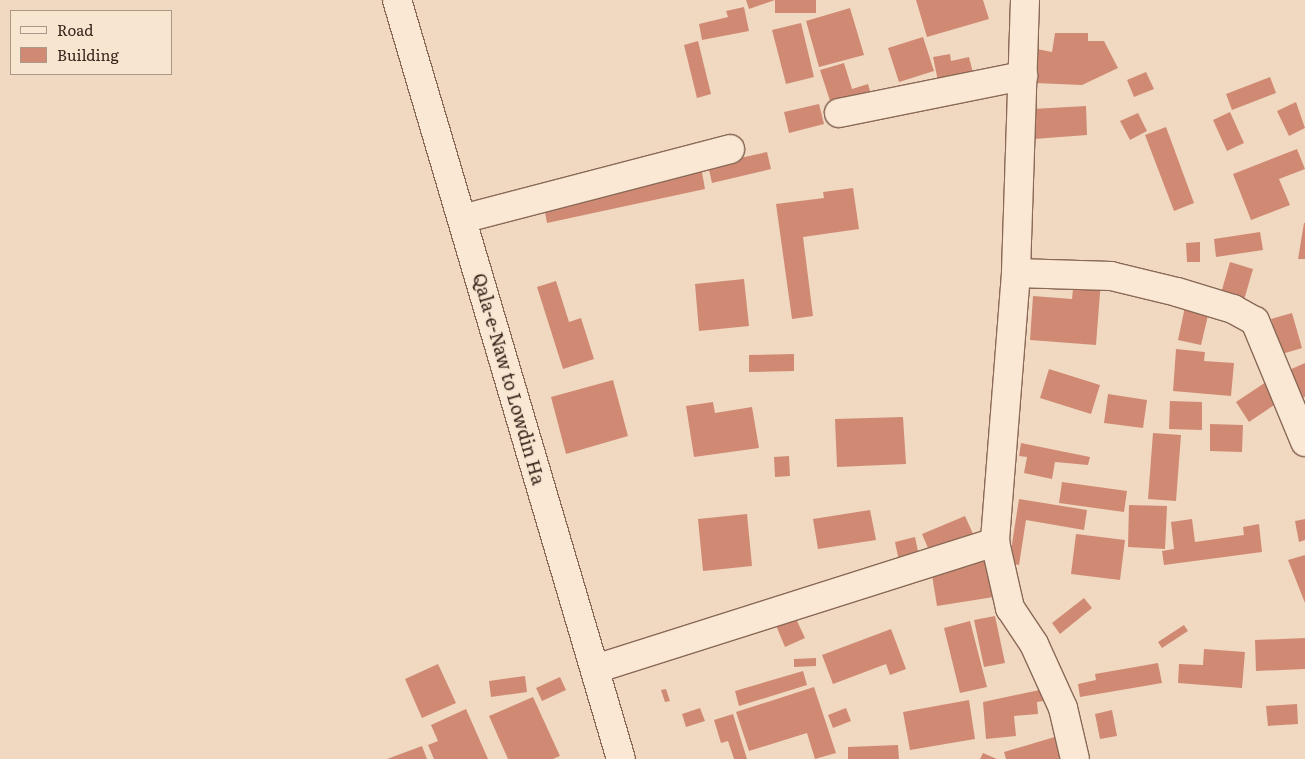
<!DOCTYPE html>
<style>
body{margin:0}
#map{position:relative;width:1305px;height:759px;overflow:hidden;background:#f0d9c0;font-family:Literata,serif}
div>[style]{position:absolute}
.building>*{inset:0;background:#d08a74}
.roads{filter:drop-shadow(1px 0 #8a6957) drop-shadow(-1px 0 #8a6957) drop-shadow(0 1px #8a6957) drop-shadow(0 -1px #8a6957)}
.minor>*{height:28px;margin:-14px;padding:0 14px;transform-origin:14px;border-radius:14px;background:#fae8d4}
.secondary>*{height:28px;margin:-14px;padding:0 14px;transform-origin:14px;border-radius:14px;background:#fae8d4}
span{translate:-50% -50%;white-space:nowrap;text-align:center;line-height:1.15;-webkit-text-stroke:4px #f7e5d0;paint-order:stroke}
.street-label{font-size:18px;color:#39251c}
.legend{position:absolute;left:10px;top:10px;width:162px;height:65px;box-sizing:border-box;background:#f7e5d0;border:1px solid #ab9888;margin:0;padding:6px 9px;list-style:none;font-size:15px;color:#39251c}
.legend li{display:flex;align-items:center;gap:10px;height:25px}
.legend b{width:25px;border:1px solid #ab9888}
</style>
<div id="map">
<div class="building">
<i style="clip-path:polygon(746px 0,816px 0,816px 13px,775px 13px,775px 0,749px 9px)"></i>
<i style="clip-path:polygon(916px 0,983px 0,989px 19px,927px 37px)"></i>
<i style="clip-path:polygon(744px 7px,749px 31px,702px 40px,699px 24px,728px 17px,726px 11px)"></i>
<i style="clip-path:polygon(850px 8px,864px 55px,819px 67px,806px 21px)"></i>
<i style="clip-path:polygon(801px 23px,814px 77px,786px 84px,772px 30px)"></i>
<i style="clip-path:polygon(1055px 33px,1088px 33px,1088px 41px,1104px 41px,1118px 68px,1082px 85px,1035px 83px,1037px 49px,1052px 52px)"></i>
<i style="clip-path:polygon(923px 37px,934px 71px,899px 82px,888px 48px)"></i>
<i style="clip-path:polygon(698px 41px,711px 94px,697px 98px,684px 45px)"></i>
<i style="clip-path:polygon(950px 54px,951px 61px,969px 57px,973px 73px,938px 81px,933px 57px)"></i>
<i style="clip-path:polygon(844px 63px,852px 89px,868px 84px,872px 98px,833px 110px,820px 70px)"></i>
<i style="clip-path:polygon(1146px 72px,1154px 89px,1134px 97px,1127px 80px)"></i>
<i style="clip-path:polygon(1270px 77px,1276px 93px,1232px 110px,1226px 94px)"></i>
<i style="clip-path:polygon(1296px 102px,1305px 128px,1289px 136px,1277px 111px)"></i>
<i style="clip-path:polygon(819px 104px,824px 124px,789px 133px,784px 112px)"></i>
<i style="clip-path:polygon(1086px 106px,1087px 135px,1034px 139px,1032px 109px)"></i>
<i style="clip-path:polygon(1230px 112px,1244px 143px,1227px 151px,1213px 120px)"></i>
<i style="clip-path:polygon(1138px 113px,1147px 131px,1130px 140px,1120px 121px)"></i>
<i style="clip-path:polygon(1166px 127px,1194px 203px,1174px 211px,1145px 135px)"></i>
<i style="clip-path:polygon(1297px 149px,1305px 169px,1279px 179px,1290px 205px,1251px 220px,1233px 174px)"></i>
<i style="clip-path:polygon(767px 152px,771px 169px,712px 183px,708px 165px)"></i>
<i style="clip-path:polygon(701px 167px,705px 189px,547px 223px,543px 202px)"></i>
<i style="clip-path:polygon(853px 188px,859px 229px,803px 237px,813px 316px,792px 319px,776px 204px,824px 198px,823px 192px)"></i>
<i style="clip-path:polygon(1304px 223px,1305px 223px,1305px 259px,1298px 259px)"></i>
<i style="clip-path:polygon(1260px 232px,1263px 250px,1216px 257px,1214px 239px)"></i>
<i style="clip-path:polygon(1200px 242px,1200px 262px,1187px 262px,1186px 243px)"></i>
<i style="clip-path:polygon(1230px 262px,1253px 269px,1244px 300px,1221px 293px)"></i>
<i style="clip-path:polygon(1074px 278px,1101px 280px,1096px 345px,1030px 340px,1033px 296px,1072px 299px)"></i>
<i style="clip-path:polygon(744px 279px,749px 326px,699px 331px,695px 284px)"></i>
<i style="clip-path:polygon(556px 281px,569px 322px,581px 318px,594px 359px,563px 369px,537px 287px)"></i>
<i style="clip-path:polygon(1186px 302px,1210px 307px,1201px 345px,1178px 340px)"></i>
<i style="clip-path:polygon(1292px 313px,1302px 348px,1282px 354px,1271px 319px)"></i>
<i style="clip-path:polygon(1176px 349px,1205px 352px,1204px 361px,1234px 363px,1231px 396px,1173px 391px)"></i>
<i style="clip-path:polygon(794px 354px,794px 371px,749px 372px,749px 355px)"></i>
<i style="clip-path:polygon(1305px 363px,1305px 397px,1302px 398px,1289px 370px)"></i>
<i style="clip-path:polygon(1049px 369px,1100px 385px,1091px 414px,1040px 398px)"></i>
<i style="clip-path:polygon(613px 380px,628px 436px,566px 454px,551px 397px)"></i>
<i style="clip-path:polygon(1266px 382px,1280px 401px,1249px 422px,1236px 402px)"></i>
<i style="clip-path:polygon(1108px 394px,1147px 400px,1143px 428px,1104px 423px)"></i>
<i style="clip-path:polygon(1170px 401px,1202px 402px,1202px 430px,1169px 429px)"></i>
<i style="clip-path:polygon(713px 402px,715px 413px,752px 407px,759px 448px,694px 457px,686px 406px)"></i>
<i style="clip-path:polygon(903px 417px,906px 464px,837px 467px,835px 419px)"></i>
<i style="clip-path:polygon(1210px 424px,1243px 425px,1242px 452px,1210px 451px)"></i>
<i style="clip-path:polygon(1153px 433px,1181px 435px,1176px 501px,1148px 499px)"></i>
<i style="clip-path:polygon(1021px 443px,1090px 457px,1088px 465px,1055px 462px,1052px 479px,1024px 473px,1027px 457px,1019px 456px)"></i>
<i style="clip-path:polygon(789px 456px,790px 476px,775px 477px,774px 457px)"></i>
<i style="clip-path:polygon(1062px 482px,1127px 491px,1124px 512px,1059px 503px)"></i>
<i style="clip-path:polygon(1019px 499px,1087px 510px,1084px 530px,1026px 520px,1019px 565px,1009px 563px)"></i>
<i style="clip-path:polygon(1129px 505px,1167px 506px,1165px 549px,1128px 547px)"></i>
<i style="clip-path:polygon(870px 510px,876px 540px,818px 549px,813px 519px)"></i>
<i style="clip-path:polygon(747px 514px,752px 566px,703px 571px,698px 519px)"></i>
<i style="clip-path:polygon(965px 516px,974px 536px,931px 555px,922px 534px)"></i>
<i style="clip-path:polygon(1192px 519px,1195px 542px,1244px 535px,1243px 527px,1259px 524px,1262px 552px,1164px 565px,1162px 551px,1174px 549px,1171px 522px)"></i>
<i style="clip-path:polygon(1305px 519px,1305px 540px,1299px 542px,1295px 521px)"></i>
<i style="clip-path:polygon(1076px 534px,1125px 540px,1120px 580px,1071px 574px)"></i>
<i style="clip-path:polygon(915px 537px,919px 556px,899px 561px,895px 542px)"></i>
<i style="clip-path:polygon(1305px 555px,1305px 603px,1288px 560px)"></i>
<i style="clip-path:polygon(994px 559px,1000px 596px,937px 606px,931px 569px)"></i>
<i style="clip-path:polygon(1084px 598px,1092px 608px,1060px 634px,1052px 623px)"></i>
<i style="clip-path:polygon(791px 608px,805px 638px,785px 647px,772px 616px)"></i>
<i style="clip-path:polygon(995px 616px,1005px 663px,984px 667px,974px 620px)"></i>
<i style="clip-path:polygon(970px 621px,987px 687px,960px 693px,944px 628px)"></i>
<i style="clip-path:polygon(1184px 625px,1188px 631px,1162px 648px,1158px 642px)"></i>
<i style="clip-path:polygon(891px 629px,906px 669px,890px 675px,886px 664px,833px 684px,822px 655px)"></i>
<i style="clip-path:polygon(1305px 638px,1305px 669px,1256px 671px,1255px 640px)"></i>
<i style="clip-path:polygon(1204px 649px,1245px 652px,1242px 688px,1178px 683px,1179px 664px,1203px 665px)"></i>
<i style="clip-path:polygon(816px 658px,816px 666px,794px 667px,794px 659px)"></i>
<i style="clip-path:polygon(1158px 663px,1162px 683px,1080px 697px,1078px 684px,1096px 680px,1095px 674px)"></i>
<i style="clip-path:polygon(438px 664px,456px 703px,422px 718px,405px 679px)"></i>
<i style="clip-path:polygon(803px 671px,807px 685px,739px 706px,735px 691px)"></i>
<i style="clip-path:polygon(525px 676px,527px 692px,491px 697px,489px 681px)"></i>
<i style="clip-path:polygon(560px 677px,566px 690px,542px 701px,536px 688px)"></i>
<i style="clip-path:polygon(814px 687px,836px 753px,815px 759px,807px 733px,749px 751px,736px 712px)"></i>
<i style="clip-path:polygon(1049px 688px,1050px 700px,1037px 702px,1038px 714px,1014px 716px,1016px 736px,986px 739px,983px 702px)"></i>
<i style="clip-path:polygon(666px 689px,670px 701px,665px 702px,661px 690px)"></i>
<i style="clip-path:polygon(533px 697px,560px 756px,553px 759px,508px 759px,489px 716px)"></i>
<i style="clip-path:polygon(969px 700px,975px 739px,910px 750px,903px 712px)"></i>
<i style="clip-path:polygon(1297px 704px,1298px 724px,1268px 726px,1266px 706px)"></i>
<i style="clip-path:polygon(700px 708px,705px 721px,686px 727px,682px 714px)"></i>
<i style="clip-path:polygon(846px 708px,851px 721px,833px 728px,828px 715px)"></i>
<i style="clip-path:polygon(466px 709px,488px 759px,434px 759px,428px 745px,438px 741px,431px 725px)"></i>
<i style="clip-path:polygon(1112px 710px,1117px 736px,1100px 739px,1095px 714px)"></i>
<i style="clip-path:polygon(733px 714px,747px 759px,734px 759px,728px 741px,721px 743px,714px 720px)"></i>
<i style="clip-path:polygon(1058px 736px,1065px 759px,1006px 759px,1004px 752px)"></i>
<i style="clip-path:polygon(898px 745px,899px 759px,848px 759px,848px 747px)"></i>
<i style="clip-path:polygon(422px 746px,427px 759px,387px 759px)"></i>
<i style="clip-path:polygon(983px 753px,997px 759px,980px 759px)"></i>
</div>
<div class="roads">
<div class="minor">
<i style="left:1025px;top:0;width:273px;rotate:91.9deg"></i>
<i style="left:1016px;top:273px;width:270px;rotate:94.5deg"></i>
<i style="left:995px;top:542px;width:68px;rotate:77.2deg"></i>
<i style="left:1010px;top:608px;width:43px;rotate:56.3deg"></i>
<i style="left:1034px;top:644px;width:70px;rotate:65.6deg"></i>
<i style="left:1063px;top:708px;width:52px;rotate:76.8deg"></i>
<i style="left:839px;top:113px;width:188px;rotate:-11.4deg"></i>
<i style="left:462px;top:219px;width:277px;rotate:-14.6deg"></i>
<i style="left:1016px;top:273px;width:95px;rotate:1.8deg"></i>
<i style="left:1111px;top:276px;width:68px;rotate:13.6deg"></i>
<i style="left:1177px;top:292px;width:59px;rotate:16.9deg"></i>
<i style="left:1233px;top:309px;width:25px;rotate:29deg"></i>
<i style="left:1255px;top:321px;width:131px;rotate:67.5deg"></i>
<i style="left:595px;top:669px;width:420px;rotate:-17.6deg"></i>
</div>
<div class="secondary">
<i style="left:397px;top:0;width:791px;rotate:73.56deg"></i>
</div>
</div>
<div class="street-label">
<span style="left:509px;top:379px;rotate:74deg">Qala-e-Naw to Lowdin Ha</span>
</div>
<ul class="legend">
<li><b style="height:6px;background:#fae8d4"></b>Road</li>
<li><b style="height:14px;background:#d08a74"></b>Building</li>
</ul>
</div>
